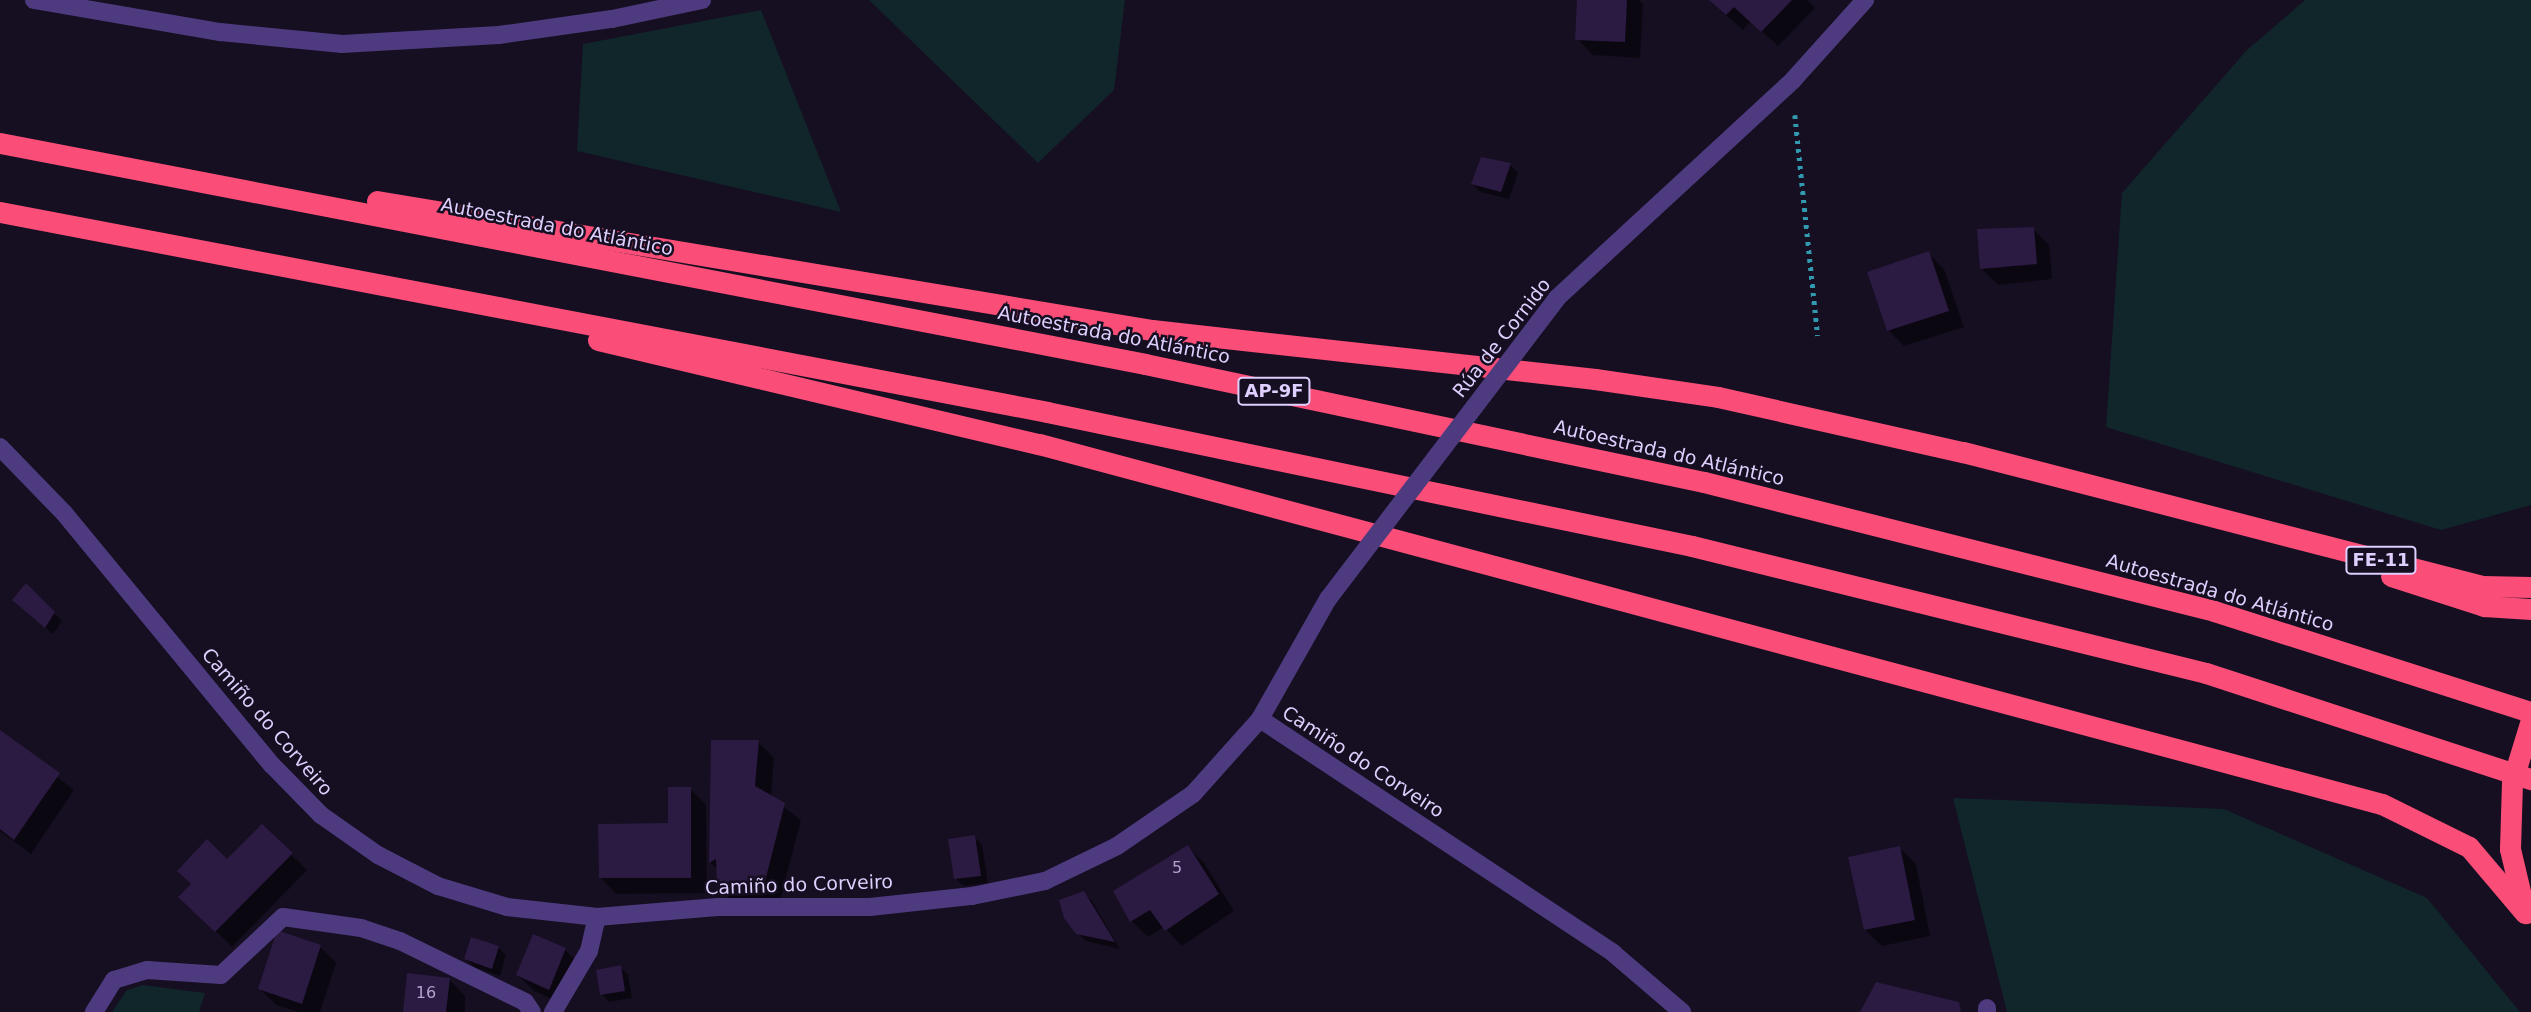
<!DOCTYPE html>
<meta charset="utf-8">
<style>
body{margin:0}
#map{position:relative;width:2531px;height:1012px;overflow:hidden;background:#160e21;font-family:"DejaVu Sans",sans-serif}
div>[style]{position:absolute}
.green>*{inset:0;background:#11262b}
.shadow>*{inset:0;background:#0007}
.building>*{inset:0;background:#2b1a41}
.path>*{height:4.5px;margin-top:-2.25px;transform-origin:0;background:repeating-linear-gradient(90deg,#319ab0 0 3.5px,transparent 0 8.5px)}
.street>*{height:18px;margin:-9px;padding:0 9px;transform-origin:9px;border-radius:9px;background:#4d3a7f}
.highway>*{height:21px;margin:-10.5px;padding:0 10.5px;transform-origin:10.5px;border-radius:10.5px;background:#fa4e78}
.street-bridge>*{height:18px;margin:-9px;padding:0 9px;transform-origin:9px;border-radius:9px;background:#4d3a7f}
.highway-bridge>*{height:21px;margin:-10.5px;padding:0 10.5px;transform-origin:10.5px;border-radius:10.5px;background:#fa4e78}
span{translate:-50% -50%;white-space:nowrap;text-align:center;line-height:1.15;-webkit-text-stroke:5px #160e21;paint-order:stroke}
.number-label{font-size:16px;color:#b2a2cf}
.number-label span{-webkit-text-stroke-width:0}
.shield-label span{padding:2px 5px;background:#160e21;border:2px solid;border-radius:5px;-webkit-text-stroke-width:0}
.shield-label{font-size:18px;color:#dfcffe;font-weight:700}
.street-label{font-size:19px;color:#dfcffe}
</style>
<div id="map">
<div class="green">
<i style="clip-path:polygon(869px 0,1125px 0,1114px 90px,1038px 163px)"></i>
<i style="clip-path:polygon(2305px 0,2531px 0,2531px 505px,2441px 530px,2106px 427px,2122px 193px,2246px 51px)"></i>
<i style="clip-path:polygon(761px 10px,841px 212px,577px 151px,583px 44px)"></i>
<i style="clip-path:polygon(1953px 798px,2224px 809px,2427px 898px,2520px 1012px,2007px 1012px)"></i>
<i style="clip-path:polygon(143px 985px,205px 993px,199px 1012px,112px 1012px,127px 990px)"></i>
</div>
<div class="shadow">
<i style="clip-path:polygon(1579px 0,1639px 0,1643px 4px,1640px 58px,1593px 55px,1577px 39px)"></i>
<i style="clip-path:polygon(1709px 0,1807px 0,1815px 8px,1778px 46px,1751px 21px,1743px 30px)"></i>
<i style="clip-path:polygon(1510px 165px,1518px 173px,1509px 199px,1480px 192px,1473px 184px)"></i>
<i style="clip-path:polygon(2033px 229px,2049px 245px,2052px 279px,1998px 285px,1982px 269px)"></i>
<i style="clip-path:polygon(1928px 253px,1944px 269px,1964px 327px,1904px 346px,1888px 330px)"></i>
<i style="clip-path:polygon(26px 586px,62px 621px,53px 634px,22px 607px)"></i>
<i style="clip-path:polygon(0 732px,74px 790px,31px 854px,0 831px)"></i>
<i style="clip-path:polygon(713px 741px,758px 742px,774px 758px,771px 797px,801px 820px,779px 904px,735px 904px,719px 888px,718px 870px,710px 862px)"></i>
<i style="clip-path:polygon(690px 789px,706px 805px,707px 893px,616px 894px,600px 877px,670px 825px)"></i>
<i style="clip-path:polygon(262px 826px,307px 870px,232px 947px,181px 897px,227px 862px)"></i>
<i style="clip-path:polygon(975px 837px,982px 845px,988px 883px,964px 886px,956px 879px)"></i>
<i style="clip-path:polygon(1188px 847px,1204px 863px,1234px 911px,1182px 946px,1164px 927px,1148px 937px,1132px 921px,1116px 892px)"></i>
<i style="clip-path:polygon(1900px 848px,1916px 864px,1930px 936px,1882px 946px,1865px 930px)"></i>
<i style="clip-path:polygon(1084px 893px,1092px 901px,1120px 949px,1086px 941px,1077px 932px)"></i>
<i style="clip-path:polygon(320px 947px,336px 963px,320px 1012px,298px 1012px,276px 1005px,260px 989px)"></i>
<i style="clip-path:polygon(498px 947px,506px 955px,500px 976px,474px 967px,466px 959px)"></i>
<i style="clip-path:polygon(565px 950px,581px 966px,565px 1005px,534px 991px,518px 975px)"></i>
<i style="clip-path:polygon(620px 967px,628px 975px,632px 998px,609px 1002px,602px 994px)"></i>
<i style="clip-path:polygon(449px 979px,465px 996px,465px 1012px,405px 1012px)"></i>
</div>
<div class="building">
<i style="clip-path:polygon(1577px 0,1627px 0,1625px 42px,1575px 40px)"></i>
<i style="clip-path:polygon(1709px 0,1792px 0,1761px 32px,1734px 7px,1726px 15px)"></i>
<i style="clip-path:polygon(1481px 157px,1511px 163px,1501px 192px,1471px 184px)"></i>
<i style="clip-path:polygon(2034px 227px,2037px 264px,1980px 269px,1977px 229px)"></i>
<i style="clip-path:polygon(1929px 251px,1949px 311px,1887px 331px,1867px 272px)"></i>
<i style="clip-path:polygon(26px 583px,55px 612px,45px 628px,12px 600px)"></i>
<i style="clip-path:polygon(0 730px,60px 773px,14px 840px,0 829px)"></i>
<i style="clip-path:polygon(711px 740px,759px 740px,755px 786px,785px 803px,763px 889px,717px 889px,716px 859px,709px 863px)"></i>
<i style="clip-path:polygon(668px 787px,691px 787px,691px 878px,599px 878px,598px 824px,668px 823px)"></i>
<i style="clip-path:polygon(262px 824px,293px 853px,215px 932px,178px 897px,191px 884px,177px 871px,207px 839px,227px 859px)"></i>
<i style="clip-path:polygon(975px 835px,981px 876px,954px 879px,948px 839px)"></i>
<i style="clip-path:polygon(1188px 845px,1219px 894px,1165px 931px,1150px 910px,1130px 922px,1113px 891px)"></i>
<i style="clip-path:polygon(1900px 846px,1915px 920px,1864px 930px,1848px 857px)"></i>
<i style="clip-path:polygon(1084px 891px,1115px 942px,1076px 934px,1064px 918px,1059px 900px)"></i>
<i style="clip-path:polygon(277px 930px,321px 945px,302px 1004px,258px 989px)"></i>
<i style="clip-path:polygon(533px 934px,566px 948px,549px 990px,516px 975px)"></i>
<i style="clip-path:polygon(471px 937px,499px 946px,492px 969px,464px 959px)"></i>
<i style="clip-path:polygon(621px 965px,625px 991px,600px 995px,596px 970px)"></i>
<i style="clip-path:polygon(407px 973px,450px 978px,446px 1012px,403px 1012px)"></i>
<i style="clip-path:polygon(1876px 982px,1959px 1002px,1961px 1012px,1860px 1012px)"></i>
</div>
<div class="path">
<i style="left:1795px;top:115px;width:222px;rotate:84.1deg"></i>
</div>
<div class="street">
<i style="left:34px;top:0;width:189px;rotate:9.8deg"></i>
<i style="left:220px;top:32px;width:123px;rotate:5.6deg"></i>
<i style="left:342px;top:44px;width:157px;rotate:-3.3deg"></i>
<i style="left:499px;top:35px;width:114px;rotate:-8.1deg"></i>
<i style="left:612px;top:19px;width:92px;rotate:-11.9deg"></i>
<i style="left:1557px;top:298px;width:321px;rotate:-42.7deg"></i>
<i style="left:1793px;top:80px;width:108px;rotate:-48deg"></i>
<i style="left:0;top:447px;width:92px;rotate:45.9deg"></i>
<i style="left:64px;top:513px;width:327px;rotate:50.5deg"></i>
<i style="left:272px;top:765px;width:70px;rotate:45.6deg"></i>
<i style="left:321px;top:815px;width:70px;rotate:35.1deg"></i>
<i style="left:378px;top:855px;width:68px;rotate:27.3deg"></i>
<i style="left:438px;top:886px;width:72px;rotate:16.9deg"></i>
<i style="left:507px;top:907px;width:91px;rotate:6.3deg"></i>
<i style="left:597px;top:917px;width:121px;rotate:-4.7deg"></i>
<i style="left:718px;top:907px;width:152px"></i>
<i style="left:870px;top:907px;width:103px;rotate:-6.2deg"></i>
<i style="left:972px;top:896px;width:75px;rotate:-11.6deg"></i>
<i style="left:1045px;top:881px;width:80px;rotate:-25.9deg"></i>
<i style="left:1117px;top:846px;width:92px;rotate:-34.4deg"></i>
<i style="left:1193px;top:794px;width:101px;rotate:-48.2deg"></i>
<i style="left:1260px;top:719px;width:138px;rotate:-60.5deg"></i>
<i style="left:1260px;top:719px;width:424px;rotate:33.5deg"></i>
<i style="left:1613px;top:953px;width:91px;rotate:40.5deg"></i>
<i style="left:1987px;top:1008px;width:4px;rotate:90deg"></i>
<i style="left:94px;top:1012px;width:38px;rotate:-58deg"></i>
<i style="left:114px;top:980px;width:34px;rotate:-17deg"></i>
<i style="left:147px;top:970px;width:74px;rotate:3.9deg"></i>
<i style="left:221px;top:975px;width:85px;rotate:-43.1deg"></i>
<i style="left:283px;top:917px;width:79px;rotate:8deg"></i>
<i style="left:361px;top:928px;width:41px;rotate:18.4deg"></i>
<i style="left:400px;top:941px;width:139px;rotate:26deg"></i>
<i style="left:525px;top:1002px;width:12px;rotate:55deg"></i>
<i style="left:553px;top:1012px;width:71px;rotate:-59.5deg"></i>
<i style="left:589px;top:951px;width:35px;rotate:-77deg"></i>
</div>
<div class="highway">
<i style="left:0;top:143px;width:1166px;rotate:10.92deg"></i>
<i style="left:1145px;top:364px;width:571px;rotate:11.92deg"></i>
<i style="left:1704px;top:482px;width:526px;rotate:14.19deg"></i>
<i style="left:2214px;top:611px;width:333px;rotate:17.7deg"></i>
<i style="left:377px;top:201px;width:786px;rotate:9.45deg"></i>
<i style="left:1152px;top:330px;width:446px;rotate:6.3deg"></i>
<i style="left:1595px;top:379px;width:124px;rotate:8.3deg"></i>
<i style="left:1718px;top:397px;width:251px;rotate:12.7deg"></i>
<i style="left:1963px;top:452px;width:536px;rotate:14.48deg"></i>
<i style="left:2482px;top:586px;width:49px;rotate:1.2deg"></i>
<i style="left:0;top:212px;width:1066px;rotate:10.81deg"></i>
<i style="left:1047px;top:412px;width:659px;rotate:11.74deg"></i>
<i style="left:1692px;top:546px;width:529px;rotate:13.88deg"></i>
<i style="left:2206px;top:673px;width:342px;rotate:18.1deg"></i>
<i style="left:598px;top:340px;width:453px;rotate:13.3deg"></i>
<i style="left:1039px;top:444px;width:1390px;rotate:15.01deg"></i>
<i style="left:2382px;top:804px;width:97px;rotate:26.3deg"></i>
<i style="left:2469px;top:847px;width:87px;rotate:49.7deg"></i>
<i style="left:2391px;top:576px;width:98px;rotate:17.9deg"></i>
<i style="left:2484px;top:606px;width:47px;rotate:3.7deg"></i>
<i style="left:2510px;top:849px;width:61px;rotate:76.7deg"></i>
</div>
<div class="street-bridge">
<i style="left:1328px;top:599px;width:378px;rotate:-52.7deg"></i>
</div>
<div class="highway-bridge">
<i style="left:2510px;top:849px;width:67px;rotate:-88.3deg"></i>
<i style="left:2512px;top:782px;width:65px;rotate:-73deg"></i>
</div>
<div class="number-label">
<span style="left:1177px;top:868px">5</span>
<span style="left:426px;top:993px">16</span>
</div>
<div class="shield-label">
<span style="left:1274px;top:391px">AP-9F</span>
<span style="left:2381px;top:560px">FE-11</span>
</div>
<div class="street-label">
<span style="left:557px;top:227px;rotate:11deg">Autoestrada do Atlántico</span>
<span style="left:1114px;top:335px;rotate:11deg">Autoestrada do Atlántico</span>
<span style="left:1502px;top:338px;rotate:-52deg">Rúa de Cornido</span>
<span style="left:1669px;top:453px;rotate:13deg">Autoestrada do Atlántico</span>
<span style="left:2220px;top:593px;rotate:16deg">Autoestrada do Atlántico</span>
<span style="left:267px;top:722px;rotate:49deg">Camiño do Corveiro</span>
<span style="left:1363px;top:762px;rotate:33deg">Camiño do Corveiro</span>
<span style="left:799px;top:885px;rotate:-2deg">Camiño do Corveiro</span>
</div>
</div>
